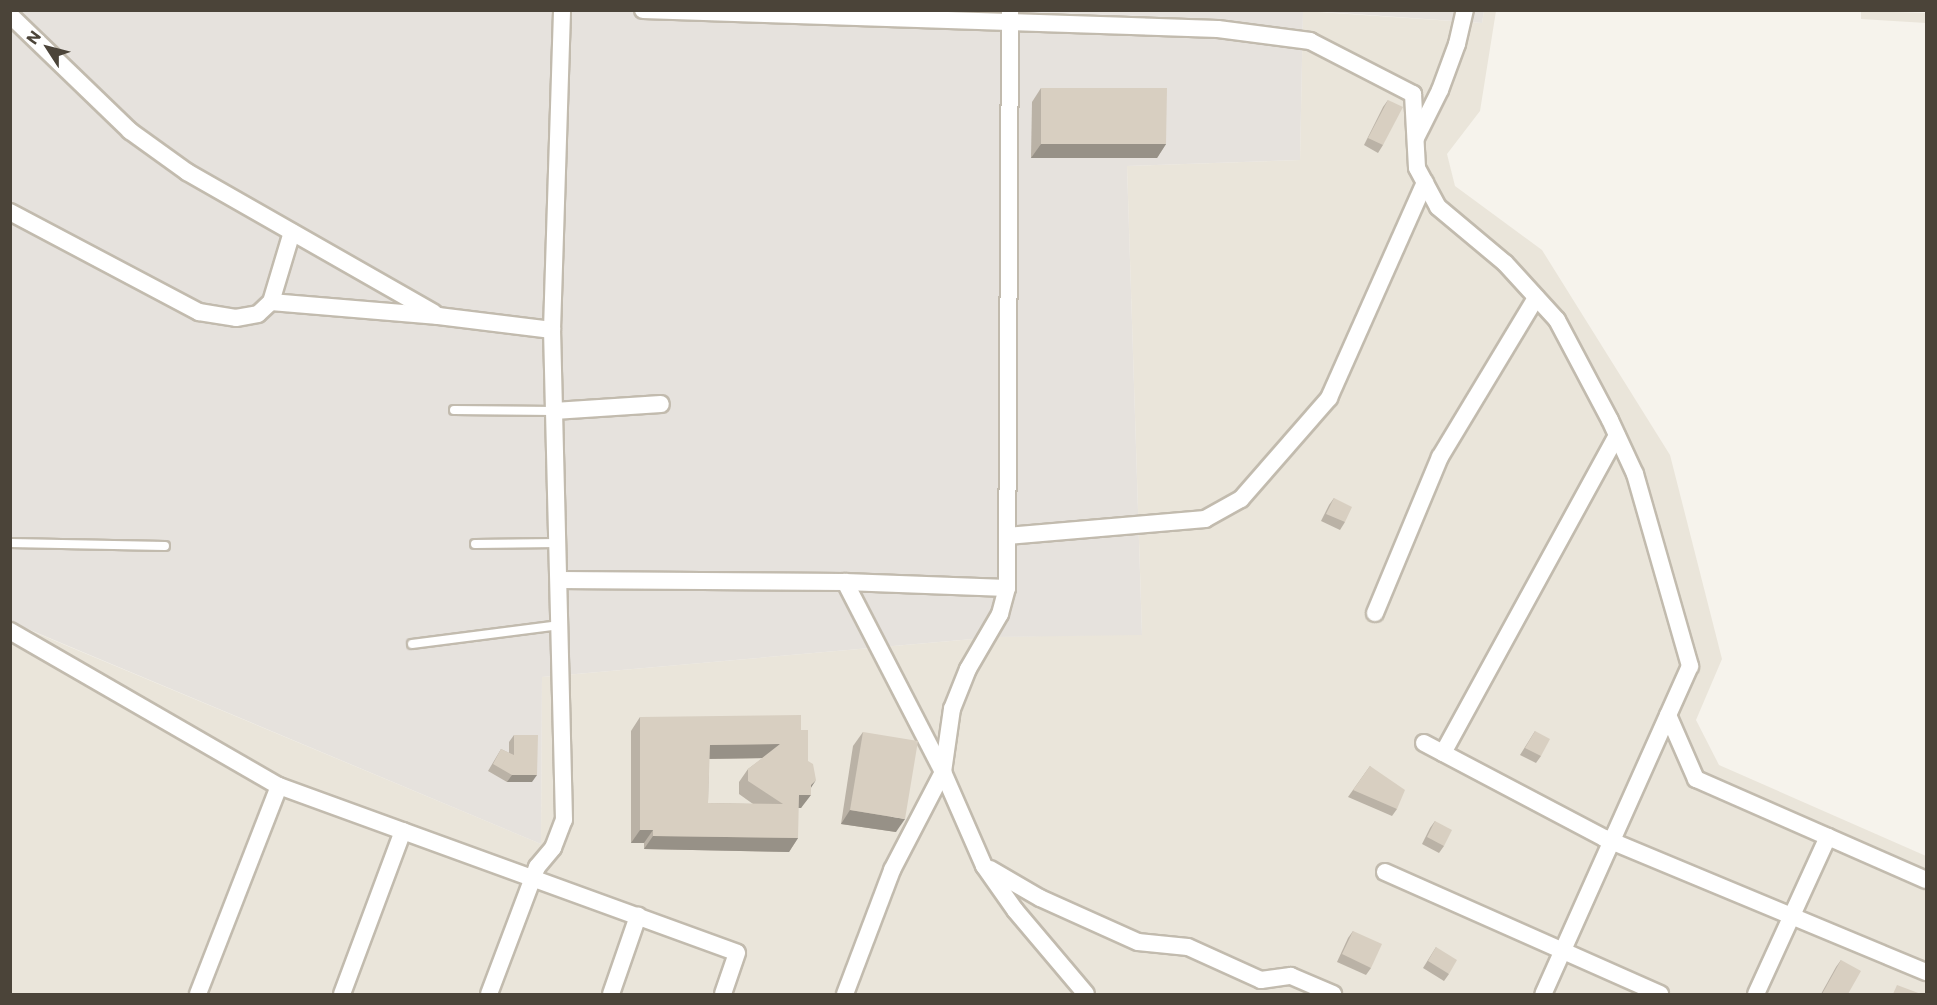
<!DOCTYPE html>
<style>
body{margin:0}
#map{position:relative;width:1937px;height:1005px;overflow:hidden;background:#f6f3ec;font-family:Commissioner,sans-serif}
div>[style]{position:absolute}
.residential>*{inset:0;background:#eae5da}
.industrial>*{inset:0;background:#e6e2dd}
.roads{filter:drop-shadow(2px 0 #c2bbae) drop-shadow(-2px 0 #c2bbae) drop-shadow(0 2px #c2bbae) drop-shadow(0 -2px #c2bbae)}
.lane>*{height:8px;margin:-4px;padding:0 4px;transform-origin:4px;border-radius:4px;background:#fff}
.street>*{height:16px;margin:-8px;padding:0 8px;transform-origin:8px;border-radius:8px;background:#fff}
.wall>*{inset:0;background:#bab2a6}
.shaded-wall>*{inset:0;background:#979187}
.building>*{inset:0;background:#d8cfc1}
span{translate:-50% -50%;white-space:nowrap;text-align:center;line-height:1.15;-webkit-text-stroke:4.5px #fff;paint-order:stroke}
.frame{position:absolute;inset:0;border:12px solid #4b4439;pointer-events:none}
.north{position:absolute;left:18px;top:18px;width:60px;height:60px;-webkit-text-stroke:4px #fff;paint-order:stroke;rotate:306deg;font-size:16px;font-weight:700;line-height:24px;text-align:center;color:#4b4439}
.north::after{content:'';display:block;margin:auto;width:21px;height:27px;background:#4b4439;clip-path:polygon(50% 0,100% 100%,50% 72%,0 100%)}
</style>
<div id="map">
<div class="residential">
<i style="clip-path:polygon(1303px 11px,1482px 23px,1484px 11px,1496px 11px,1480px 111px,1447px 154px,1455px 186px,1542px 250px,1670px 455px,1722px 659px,1696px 720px,1719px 765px,1926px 856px,1926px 994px,11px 994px,10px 622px,541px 844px,542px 677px,996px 637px,1142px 634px,1127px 166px,1300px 160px)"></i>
<i style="clip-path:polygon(1861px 11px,1926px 13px,1926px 23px,1861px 19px)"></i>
</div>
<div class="industrial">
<i style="clip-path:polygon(10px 11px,1303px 11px,1300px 160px,1127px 166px,1142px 635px,996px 637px,542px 677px,541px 844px,11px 622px)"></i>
<i style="clip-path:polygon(1312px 11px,1484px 11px,1482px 23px)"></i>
</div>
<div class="roads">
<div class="lane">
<i style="left:454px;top:410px;width:100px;rotate:0.6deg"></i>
<i style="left:10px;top:543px;width:155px;rotate:1.1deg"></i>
<i style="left:475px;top:544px;width:83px;rotate:-0.7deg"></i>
<i style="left:412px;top:644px;width:149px;rotate:-7.3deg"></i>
</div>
<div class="street">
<i style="left:643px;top:10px;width:575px;rotate:1.89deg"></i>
<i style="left:1218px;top:29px;width:93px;rotate:7.4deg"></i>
<i style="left:1310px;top:41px;width:116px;rotate:27.2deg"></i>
<i style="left:1413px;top:94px;width:74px;rotate:86.9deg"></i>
<i style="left:1417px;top:168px;width:44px;rotate:61.7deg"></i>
<i style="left:1438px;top:207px;width:87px;rotate:39.9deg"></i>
<i style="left:1505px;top:263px;width:77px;rotate:47.6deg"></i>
<i style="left:1557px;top:320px;width:113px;rotate:62.1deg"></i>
<i style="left:1610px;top:420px;width:60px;rotate:65.2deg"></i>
<i style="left:1635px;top:474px;width:200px;rotate:74deg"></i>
<i style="left:1690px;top:666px;width:359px;rotate:114.1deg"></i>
<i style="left:10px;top:15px;width:167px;rotate:44deg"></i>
<i style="left:130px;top:131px;width:70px;rotate:35.7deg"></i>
<i style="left:187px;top:172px;width:284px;rotate:29.7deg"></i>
<i style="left:1416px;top:138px;width:54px;rotate:-63.4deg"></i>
<i style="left:1440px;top:90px;width:49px;rotate:-69.7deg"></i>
<i style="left:1457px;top:44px;width:35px;rotate:-77deg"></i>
<i style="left:10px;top:212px;width:214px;rotate:27.9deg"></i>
<i style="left:199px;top:312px;width:37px;rotate:9deg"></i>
<i style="left:236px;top:318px;width:22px;rotate:-10deg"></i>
<i style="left:258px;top:314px;width:18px;rotate:-43deg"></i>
<i style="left:271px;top:302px;width:168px;rotate:4.8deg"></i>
<i style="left:438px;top:316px;width:115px;rotate:7deg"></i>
<i style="left:271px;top:302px;width:73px;rotate:-73.3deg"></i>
<i style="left:554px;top:411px;width:107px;rotate:-3.7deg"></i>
<i style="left:1007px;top:536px;width:199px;rotate:-4.9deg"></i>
<i style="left:1205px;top:519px;width:41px;rotate:-29.1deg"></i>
<i style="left:1241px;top:499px;width:134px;rotate:-48.9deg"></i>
<i style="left:1329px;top:398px;width:236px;rotate:-66deg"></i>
<i style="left:559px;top:580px;width:286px;rotate:0.4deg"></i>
<i style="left:845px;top:582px;width:162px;rotate:2.1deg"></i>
<i style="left:845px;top:582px;width:214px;rotate:62.7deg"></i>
<i style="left:943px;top:772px;width:103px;rotate:66.4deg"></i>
<i style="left:984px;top:866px;width:54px;rotate:54.8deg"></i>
<i style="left:1015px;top:910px;width:110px;rotate:49.8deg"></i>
<i style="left:1375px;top:613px;width:169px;rotate:-67.4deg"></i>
<i style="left:1440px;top:457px;width:186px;rotate:-58.9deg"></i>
<i style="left:10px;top:631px;width:310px;rotate:30deg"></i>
<i style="left:279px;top:786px;width:487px;rotate:20deg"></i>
<i style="left:737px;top:953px;width:43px;rotate:108.9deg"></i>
<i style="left:1668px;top:715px;width:70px;rotate:66.4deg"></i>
<i style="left:1696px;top:779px;width:251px;rotate:23.7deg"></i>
<i style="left:1424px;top:743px;width:204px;rotate:27.8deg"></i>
<i style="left:1604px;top:838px;width:349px;rotate:22.6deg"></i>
<i style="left:1443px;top:753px;width:362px;rotate:-61.3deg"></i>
<i style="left:990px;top:869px;width:58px;rotate:30.1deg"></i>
<i style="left:1040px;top:898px;width:107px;rotate:24.2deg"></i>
<i style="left:1138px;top:942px;width:50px;rotate:5.7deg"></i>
<i style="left:1188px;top:947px;width:80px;rotate:24.3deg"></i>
<i style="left:1261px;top:980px;width:30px;rotate:-8deg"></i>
<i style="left:1291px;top:976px;width:46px;rotate:23.2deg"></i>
<i style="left:1385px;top:872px;width:301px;rotate:23.9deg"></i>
<i style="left:198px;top:994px;width:223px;rotate:-68.7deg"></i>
<i style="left:342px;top:994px;width:174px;rotate:-69.5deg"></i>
<i style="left:489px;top:994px;width:136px;rotate:-69.3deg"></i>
<i style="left:537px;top:867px;width:25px;rotate:-50deg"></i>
<i style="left:553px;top:848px;width:30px;rotate:-69deg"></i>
<i style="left:564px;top:820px;width:490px;rotate:-91.4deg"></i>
<i style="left:552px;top:330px;width:320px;rotate:-88.2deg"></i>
<i style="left:611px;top:994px;width:83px;rotate:-70.9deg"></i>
<i style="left:845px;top:994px;width:133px;rotate:-69.2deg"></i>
<i style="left:892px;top:870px;width:110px;rotate:-62.5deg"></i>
<i style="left:943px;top:772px;width:64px;rotate:-81.9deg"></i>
<i style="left:952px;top:709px;width:43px;rotate:-68.2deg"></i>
<i style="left:968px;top:669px;width:64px;rotate:-59.8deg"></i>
<i style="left:1000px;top:614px;width:27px;rotate:-75deg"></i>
<i style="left:1007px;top:588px;width:578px;rotate:-89.7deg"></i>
<i style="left:1756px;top:994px;width:173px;rotate:-65.4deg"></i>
</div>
</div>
<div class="wall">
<i style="clip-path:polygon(1041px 88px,1166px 144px,1157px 158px,1031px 158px,1032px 102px)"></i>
<i style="clip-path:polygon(1388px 100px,1383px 145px,1378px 153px,1364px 145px,1383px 107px)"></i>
<i style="clip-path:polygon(1334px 498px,1345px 522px,1340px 530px,1321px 521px,1329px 505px)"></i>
<i style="clip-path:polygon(evenodd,640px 717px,801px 730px,808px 761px,811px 788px,801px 808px,798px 808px,798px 838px,789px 852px,644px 849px,644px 843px,631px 843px,631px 731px,640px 717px,763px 758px,748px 769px,739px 782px,739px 794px,753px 804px,708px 803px,709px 759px,763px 758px)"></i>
<i style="clip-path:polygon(1535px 731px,1541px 756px,1536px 763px,1520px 755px)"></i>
<i style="clip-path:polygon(863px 732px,896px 832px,841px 824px,853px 746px)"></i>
<i style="clip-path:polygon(514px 735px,532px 782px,507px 782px,488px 771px,501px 749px,509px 753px,509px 742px)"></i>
<i style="clip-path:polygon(1370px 766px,1397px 809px,1392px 816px,1348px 797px)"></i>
<i style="clip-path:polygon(1435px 821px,1444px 846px,1439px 853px,1422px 844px,1430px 828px)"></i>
<i style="clip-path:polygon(1353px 931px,1371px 968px,1366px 975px,1337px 962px,1348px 938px)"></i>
<i style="clip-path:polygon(1436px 947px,1449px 974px,1444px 981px,1423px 968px)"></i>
<i style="clip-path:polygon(1841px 960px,1848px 994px,1821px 994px,1836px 967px)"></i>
</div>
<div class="shaded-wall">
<i style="clip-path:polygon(1041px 144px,1166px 144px,1157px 158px,1031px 158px)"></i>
<i style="clip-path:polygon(780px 744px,771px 758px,700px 759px,710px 745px)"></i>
<i style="clip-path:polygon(512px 775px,537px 775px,532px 782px,507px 782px)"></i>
<i style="clip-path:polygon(816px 780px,807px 794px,811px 795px,801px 808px,789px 808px,799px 795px)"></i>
<i style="clip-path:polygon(850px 810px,905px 819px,896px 832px,841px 824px)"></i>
<i style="clip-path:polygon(640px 830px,653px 830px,644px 843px,631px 843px)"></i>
<i style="clip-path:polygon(653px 836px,798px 838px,789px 852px,644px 849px)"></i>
</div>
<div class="building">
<i style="clip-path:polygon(1041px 88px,1167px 88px,1166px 144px,1041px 144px)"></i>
<i style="clip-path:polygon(1388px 100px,1403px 107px,1383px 145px,1368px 138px)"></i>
<i style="clip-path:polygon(1334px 498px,1352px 507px,1345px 522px,1326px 514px)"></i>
<i style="clip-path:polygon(evenodd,801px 715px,801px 730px,808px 730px,808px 761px,813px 764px,816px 780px,811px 785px,811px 795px,799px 795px,798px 838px,653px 836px,653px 830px,640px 830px,640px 717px,801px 715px,780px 744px,748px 769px,748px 781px,783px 804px,708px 803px,710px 745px,780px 744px)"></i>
<i style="clip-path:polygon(1535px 731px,1550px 739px,1541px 756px,1525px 748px)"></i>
<i style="clip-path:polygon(863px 732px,918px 741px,905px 819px,850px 810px)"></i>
<i style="clip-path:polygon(514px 735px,538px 735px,537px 775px,512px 775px,493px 764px,501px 749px,514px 755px)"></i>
<i style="clip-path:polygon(1370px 766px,1405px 790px,1397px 809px,1353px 790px)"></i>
<i style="clip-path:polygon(1435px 821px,1452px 830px,1444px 846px,1427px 837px)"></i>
<i style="clip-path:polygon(1353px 931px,1382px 944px,1371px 968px,1342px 954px)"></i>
<i style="clip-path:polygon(1436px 947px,1457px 960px,1449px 974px,1428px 961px)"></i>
<i style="clip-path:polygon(1841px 960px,1861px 971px,1848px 994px,1822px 994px)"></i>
<i style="clip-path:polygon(1897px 985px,1921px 994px,1893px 994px)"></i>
</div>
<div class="frame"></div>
<div class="north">N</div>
</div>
